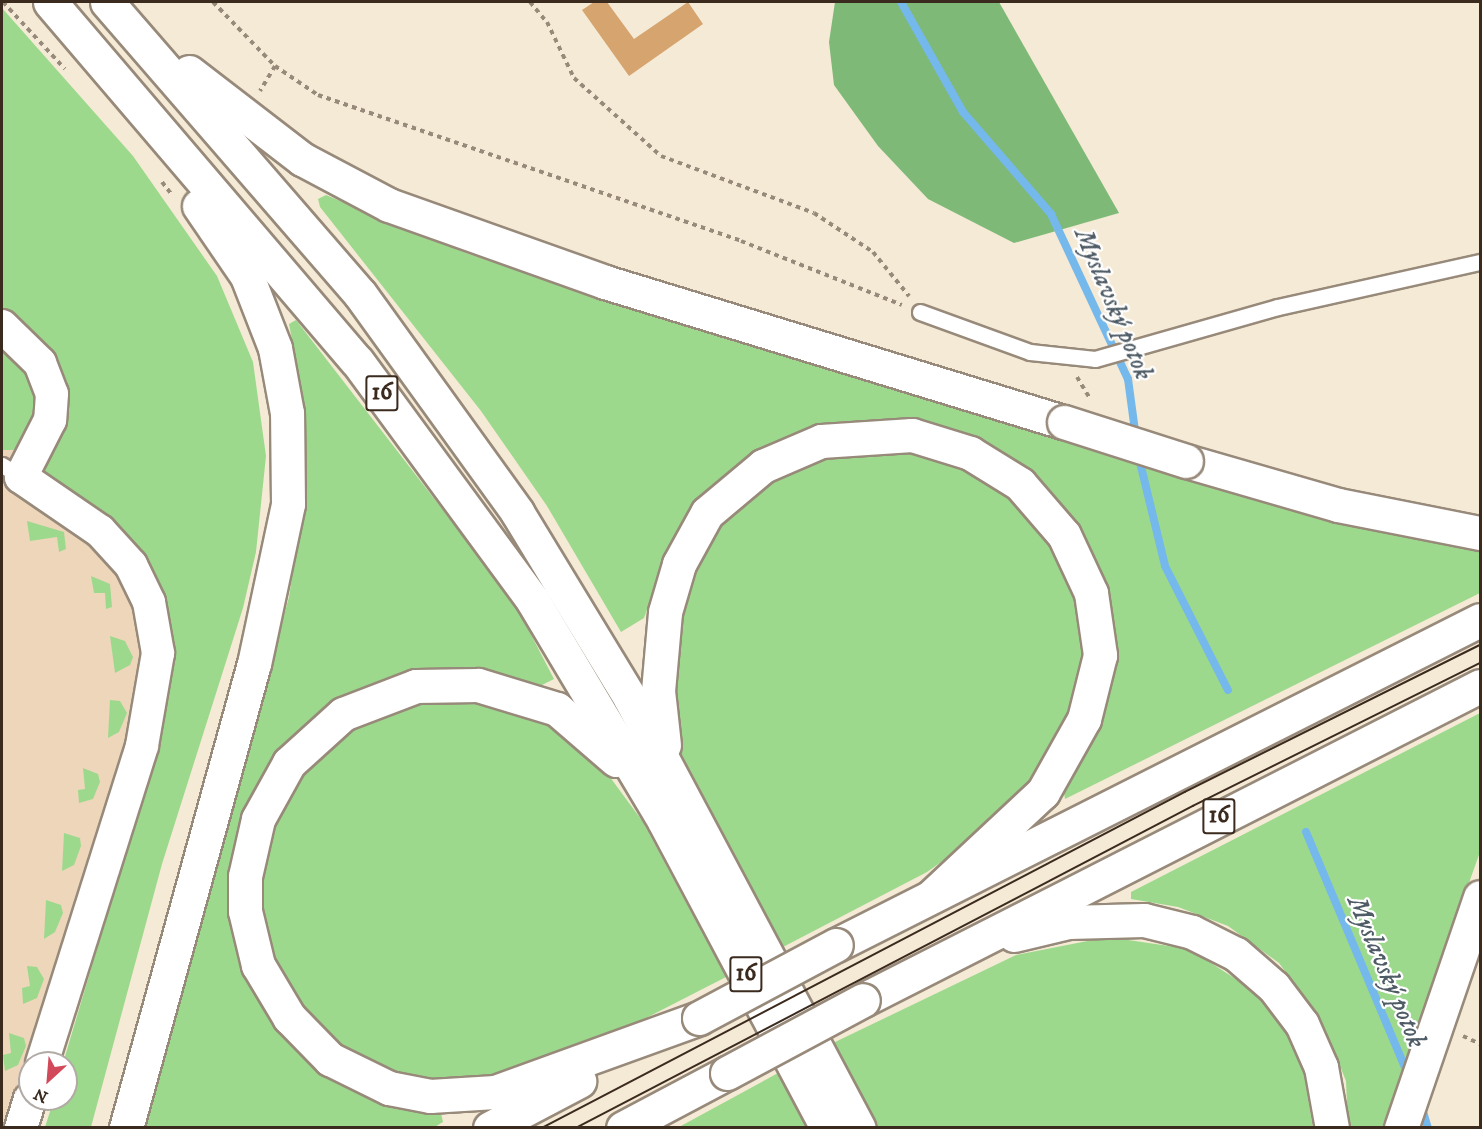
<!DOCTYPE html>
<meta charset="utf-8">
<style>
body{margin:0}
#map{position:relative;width:1482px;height:1129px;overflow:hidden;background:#f5ead5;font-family:"IM FELL DW Pica",serif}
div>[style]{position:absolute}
.built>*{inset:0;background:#eed6bb}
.green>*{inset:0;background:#9dd98d}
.forest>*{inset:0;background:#7eb978}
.stream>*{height:8px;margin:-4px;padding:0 4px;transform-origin:4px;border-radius:4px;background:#75b8eb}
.building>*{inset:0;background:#d6a46f}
.path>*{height:4px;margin-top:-2px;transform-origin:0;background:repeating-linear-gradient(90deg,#988a7a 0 4.5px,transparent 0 9px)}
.roads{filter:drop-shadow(2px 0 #988a7a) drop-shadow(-2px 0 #988a7a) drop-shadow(0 2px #988a7a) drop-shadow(0 -2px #988a7a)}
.service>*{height:15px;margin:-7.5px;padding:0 7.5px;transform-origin:7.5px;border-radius:7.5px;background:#fff}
.minor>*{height:32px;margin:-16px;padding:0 16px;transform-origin:16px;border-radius:16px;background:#fff}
.trunk>*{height:33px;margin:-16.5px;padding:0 16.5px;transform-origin:16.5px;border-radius:16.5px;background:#fff}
.tram>*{height:1.5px;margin:-0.75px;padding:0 0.75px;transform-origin:0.75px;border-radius:0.75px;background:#3b2a1e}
.bridges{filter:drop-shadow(2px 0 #988a7a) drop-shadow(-2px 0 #988a7a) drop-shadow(0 2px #988a7a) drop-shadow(0 -2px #988a7a)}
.trunk-bridge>*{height:33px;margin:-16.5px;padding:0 16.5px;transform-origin:16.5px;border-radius:16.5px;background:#fff}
span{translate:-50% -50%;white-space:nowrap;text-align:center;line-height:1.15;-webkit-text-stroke:4.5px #fff;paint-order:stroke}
.shield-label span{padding:2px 4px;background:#fff;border:2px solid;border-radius:4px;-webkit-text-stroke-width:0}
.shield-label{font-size:24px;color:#3b2a1e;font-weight:700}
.water-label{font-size:27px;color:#4f5c66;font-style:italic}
.frame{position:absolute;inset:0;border:3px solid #3b2a1e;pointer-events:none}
.north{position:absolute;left:18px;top:1051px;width:60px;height:60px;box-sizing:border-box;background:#fff;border:2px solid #b1aaa5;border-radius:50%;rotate:206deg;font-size:16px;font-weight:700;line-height:24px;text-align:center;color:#3b2a1e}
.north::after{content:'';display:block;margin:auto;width:21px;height:27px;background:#d1495b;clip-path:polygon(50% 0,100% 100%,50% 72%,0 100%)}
</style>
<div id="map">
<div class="built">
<i style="clip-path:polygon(2px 326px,31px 351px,21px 477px,100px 531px,158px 653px,30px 1063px,30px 1099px,21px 1128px,2px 1127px)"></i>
</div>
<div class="green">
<i style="clip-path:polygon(2px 8px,133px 156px,217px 276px,253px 362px,266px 456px,256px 552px,243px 608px,162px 864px,91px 1127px,45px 1127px,54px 1099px,66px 1099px,63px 1063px,162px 731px,175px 658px,168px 620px,132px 544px,104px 512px,42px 473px,65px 419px,2px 313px)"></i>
<i style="clip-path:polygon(326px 195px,466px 253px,577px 290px,1200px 482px,1343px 524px,1480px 550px,1480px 593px,1065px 799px,1063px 787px,1100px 722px,1115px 658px,1105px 588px,1095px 561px,1051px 495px,1023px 469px,985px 443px,916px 421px,842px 421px,810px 430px,660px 575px,644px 618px,621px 632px,547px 506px,481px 411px,320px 207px,318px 199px)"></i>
<i style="clip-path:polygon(296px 320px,514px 602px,554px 679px,540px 686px,483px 674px,277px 757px,249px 803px,231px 861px,230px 891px,331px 1076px,390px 1104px,441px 1113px,443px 1122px,433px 1128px,143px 1128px,289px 597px,307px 478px,303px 396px,289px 324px)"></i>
<i style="clip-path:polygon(2px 346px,28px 372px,41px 409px,20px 447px,13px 450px,2px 450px)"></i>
<i style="clip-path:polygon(908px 450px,962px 467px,1010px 496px,1048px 539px,1075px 593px,1085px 659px,1073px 712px,1040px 772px,996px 823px,927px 872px,783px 947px,681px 753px,673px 727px,680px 609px,715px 534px,759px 485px,819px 458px,850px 451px)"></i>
<i style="clip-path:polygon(27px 521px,64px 532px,66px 549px,59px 552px,57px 537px,30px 541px)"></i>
<i style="clip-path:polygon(91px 576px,110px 584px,112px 607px,106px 609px,105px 593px,94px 593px)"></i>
<i style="clip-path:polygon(110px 636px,125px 641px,133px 657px,130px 665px,115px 673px)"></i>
<i style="clip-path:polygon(469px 696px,560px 727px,593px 754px,643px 822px,726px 977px,609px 1037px,503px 1075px,409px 1081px,342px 1052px,305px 1017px,273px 966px,259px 892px,266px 840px,298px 774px,338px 732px,413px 701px)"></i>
<i style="clip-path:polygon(110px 700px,120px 701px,127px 713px,119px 732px,108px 738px)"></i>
<i style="clip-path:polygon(1480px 713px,1480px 852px,1382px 1127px,1348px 1127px,1346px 1081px,1332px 1046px,1320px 1018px,1279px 963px,1228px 926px,1178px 907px,1131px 899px,1131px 892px)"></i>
<i style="clip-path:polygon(83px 768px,98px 774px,100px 782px,93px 799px,79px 803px,78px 790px,85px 789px)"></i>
<i style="clip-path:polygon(64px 833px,80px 838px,81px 846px,74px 865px,62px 871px)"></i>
<i style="clip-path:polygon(46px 900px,61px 905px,63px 913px,55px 932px,44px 939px)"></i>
<i style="clip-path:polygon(1108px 937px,1189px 949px,1253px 990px,1280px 1019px,1301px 1057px,1313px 1127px,876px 1127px,833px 1043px,1016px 955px)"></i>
<i style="clip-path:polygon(27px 966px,37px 967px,44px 979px,37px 998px,23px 1004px,22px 988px,30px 986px)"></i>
<i style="clip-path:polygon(9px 1033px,24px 1038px,26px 1046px,18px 1065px,5px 1071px,3px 1055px,11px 1053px)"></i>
<i style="clip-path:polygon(778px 1073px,807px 1127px,679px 1127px)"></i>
</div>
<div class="forest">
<i style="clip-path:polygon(835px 2px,999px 2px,1119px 213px,1014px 243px,928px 199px,878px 146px,834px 85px,829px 42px)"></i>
</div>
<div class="stream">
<i style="left:901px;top:2px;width:126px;rotate:60.6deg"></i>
<i style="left:963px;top:112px;width:135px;rotate:49.2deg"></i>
<i style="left:1051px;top:214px;width:182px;rotate:65deg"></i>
<i style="left:1128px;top:379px;width:60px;rotate:82.3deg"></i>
<i style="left:1138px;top:454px;width:115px;rotate:76.4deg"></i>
<i style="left:1165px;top:566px;width:139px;rotate:63.1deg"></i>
<i style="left:1306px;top:832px;width:266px;rotate:67.2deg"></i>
<i style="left:1420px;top:1102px;width:27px;rotate:73deg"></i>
</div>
<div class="building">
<i style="clip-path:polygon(594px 2px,607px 2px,634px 39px,688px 2px,703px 24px,629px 76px,582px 10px)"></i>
</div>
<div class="path">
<i style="left:3px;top:2px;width:91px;rotate:47.2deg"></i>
<i style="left:213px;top:2px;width:89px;rotate:45.9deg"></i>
<i style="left:275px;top:66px;width:29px;rotate:121deg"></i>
<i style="left:530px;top:2px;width:26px;rotate:50deg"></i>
<i style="left:547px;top:22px;width:62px;rotate:64.3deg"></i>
<i style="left:574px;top:78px;width:117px;rotate:41.9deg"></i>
<i style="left:661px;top:156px;width:163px;rotate:20.4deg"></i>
<i style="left:814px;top:213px;width:71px;rotate:33.5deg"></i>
<i style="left:873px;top:252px;width:57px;rotate:50.7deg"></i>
<i style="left:275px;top:66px;width:52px;rotate:34deg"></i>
<i style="left:318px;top:95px;width:447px;rotate:19deg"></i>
<i style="left:741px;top:241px;width:173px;rotate:21.7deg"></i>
<i style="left:162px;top:182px;width:16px;rotate:52deg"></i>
<i style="left:1077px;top:377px;width:26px;rotate:59deg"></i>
<i style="left:1463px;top:1036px;width:19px;rotate:25deg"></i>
</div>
<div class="roads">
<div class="service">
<i style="left:920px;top:312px;width:117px;rotate:20deg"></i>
<i style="left:1030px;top:352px;width:65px;rotate:6.1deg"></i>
<i style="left:1095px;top:359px;width:190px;rotate:-15.9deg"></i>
<i style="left:1278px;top:307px;width:207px;rotate:-12.6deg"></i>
<i style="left:2px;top:465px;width:22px;rotate:32deg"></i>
</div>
<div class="minor">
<i style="left:2px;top:326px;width:53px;rotate:44.2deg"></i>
<i style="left:40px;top:363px;width:33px;rotate:69deg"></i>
<i style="left:52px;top:394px;width:26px;rotate:94deg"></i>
<i style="left:50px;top:420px;width:64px;rotate:117deg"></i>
<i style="left:21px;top:477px;width:96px;rotate:34.4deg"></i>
<i style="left:100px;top:531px;width:46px;rotate:47.6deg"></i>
<i style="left:131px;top:565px;width:41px;rotate:64.1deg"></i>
<i style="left:149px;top:602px;width:52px;rotate:80deg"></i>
<i style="left:158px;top:653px;width:94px;rotate:99.8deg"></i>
<i style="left:142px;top:746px;width:332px;rotate:107.5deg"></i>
<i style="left:21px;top:1128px;width:30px;rotate:-73deg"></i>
</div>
<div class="trunk">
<i style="left:50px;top:2px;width:472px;rotate:49.5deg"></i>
<i style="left:357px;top:361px;width:298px;rotate:53.7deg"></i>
<i style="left:533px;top:601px;width:256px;rotate:59.2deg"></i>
<i style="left:664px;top:821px;width:348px;rotate:62deg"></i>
<i style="left:107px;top:2px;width:386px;rotate:49.1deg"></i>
<i style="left:360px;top:294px;width:269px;rotate:54.2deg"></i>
<i style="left:517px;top:512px;width:218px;rotate:58.7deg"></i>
<i style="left:630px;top:698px;width:487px;rotate:62deg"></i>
<i style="left:189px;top:72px;width:143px;rotate:37.6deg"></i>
<i style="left:302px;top:159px;width:98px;rotate:27.9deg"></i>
<i style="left:389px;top:205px;width:229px;rotate:19.6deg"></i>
<i style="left:605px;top:282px;width:480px;rotate:17deg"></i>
<i style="left:1186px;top:461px;width:158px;rotate:16.1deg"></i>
<i style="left:1338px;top:505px;width:145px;rotate:11.2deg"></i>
<i style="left:664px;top:745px;width:54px;rotate:-96.3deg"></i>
<i style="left:658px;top:691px;width:79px;rotate:-84.9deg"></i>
<i style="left:665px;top:612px;width:50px;rotate:-73.7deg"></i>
<i style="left:679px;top:564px;width:58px;rotate:-61.2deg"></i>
<i style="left:707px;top:513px;width:73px;rotate:-40deg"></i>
<i style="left:763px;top:466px;width:63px;rotate:-23.3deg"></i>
<i style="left:821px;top:441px;width:91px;rotate:-3.8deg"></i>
<i style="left:912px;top:435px;width:61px;rotate:17.2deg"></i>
<i style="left:970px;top:453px;width:59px;rotate:31.8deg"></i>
<i style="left:1020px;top:484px;width:67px;rotate:49.2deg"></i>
<i style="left:1064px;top:535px;width:64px;rotate:65deg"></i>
<i style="left:1091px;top:593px;width:63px;rotate:81.7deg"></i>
<i style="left:1100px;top:655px;width:66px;rotate:104deg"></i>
<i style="left:1084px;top:719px;width:84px;rotate:119.3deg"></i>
<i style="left:1043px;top:792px;width:152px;rotate:136.9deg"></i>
<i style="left:616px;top:760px;width:78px;rotate:-139.2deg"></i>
<i style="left:557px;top:709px;width:83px;rotate:-163.1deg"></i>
<i style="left:478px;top:685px;width:62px;rotate:179.1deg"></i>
<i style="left:416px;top:686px;width:78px;rotate:159deg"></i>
<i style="left:343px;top:714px;width:73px;rotate:137.8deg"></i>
<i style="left:289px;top:763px;width:64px;rotate:119deg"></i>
<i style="left:258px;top:819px;width:58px;rotate:102.8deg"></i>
<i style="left:245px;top:876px;width:35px;rotate:90deg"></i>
<i style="left:245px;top:911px;width:56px;rotate:76.5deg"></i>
<i style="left:258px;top:965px;width:61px;rotate:59.2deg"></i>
<i style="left:289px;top:1017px;width:59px;rotate:45.7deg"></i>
<i style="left:330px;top:1059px;width:66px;rotate:26.2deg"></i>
<i style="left:389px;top:1088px;width:42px;rotate:11deg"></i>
<i style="left:430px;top:1096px;width:65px;rotate:-3.5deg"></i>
<i style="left:495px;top:1092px;width:217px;rotate:-19.9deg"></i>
<i style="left:1014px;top:935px;width:56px;rotate:-13.5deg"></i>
<i style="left:1068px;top:922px;width:76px;rotate:-1.5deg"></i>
<i style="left:1144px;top:920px;width:49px;rotate:14deg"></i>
<i style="left:1192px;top:932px;width:49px;rotate:26.6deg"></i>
<i style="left:1236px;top:954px;width:50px;rotate:41deg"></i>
<i style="left:1274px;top:987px;width:46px;rotate:52.9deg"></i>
<i style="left:1302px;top:1024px;width:47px;rotate:66.2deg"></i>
<i style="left:1321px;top:1067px;width:62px;rotate:79.8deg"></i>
<i style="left:836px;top:945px;width:721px;rotate:-26.78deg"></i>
<i style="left:863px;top:1000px;width:692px;rotate:-26.97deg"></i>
<i style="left:126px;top:1128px;width:481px;rotate:-74.6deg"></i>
<i style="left:254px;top:664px;width:164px;rotate:-78deg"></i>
<i style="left:288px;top:504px;width:91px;rotate:-90.6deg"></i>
<i style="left:287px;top:413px;width:66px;rotate:-100.5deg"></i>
<i style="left:275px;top:348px;width:77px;rotate:-111.3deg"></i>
<i style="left:247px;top:276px;width:85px;rotate:-124.4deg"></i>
<i style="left:490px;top:1128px;width:101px;rotate:-27.8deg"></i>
<i style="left:623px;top:1128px;width:118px;rotate:-27.9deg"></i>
<i style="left:1401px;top:1128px;width:244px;rotate:-71.1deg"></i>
</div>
</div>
<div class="tram">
<i style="left:542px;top:1128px;width:725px;rotate:-27.59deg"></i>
<i style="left:1185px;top:792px;width:330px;rotate:-26.5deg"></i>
<i style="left:576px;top:1128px;width:696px;rotate:-27.56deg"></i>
<i style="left:1193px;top:806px;width:321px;rotate:-26.5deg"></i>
</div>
<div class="bridges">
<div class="trunk-bridge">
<i style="left:1064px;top:422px;width:128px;rotate:17.7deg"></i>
<i style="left:699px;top:1018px;width:155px;rotate:-28.1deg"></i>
<i style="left:727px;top:1073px;width:154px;rotate:-28.2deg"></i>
</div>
</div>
<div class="shield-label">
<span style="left:382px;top:393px">16</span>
<span style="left:1219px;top:816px">16</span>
<span style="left:746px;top:974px">16</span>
</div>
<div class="water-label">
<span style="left:1113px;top:304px;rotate:67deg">Myslavský potok</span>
<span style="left:1386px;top:972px;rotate:67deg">Myslavský potok</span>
</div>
<div class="frame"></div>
<div class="north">N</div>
</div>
